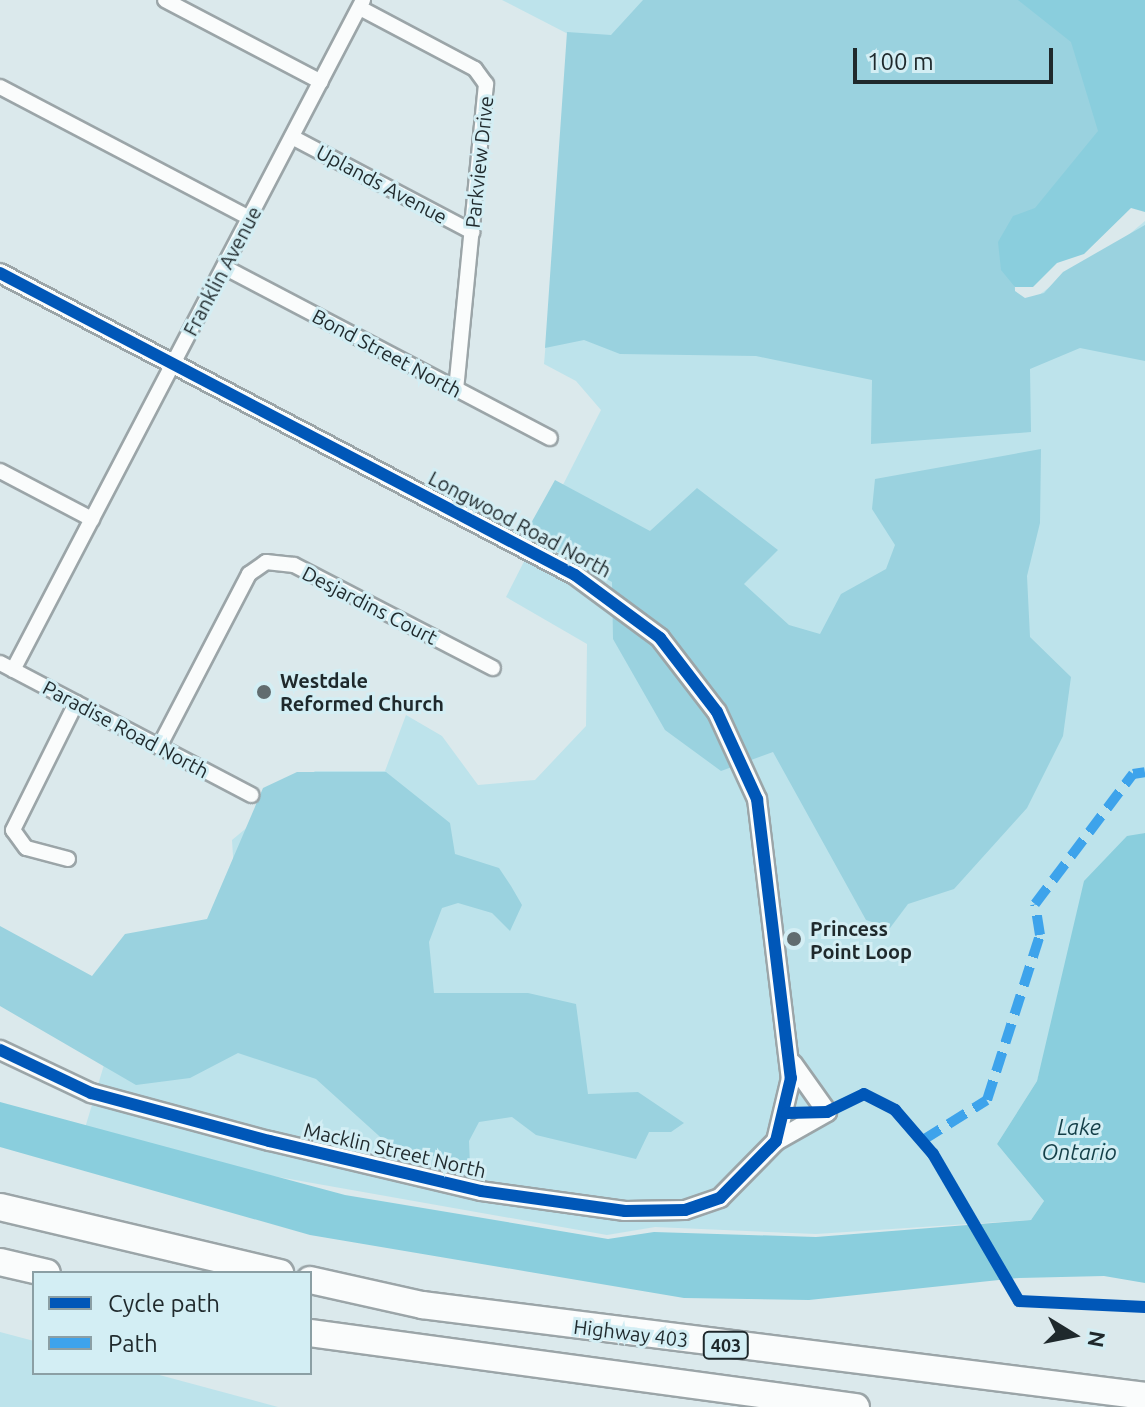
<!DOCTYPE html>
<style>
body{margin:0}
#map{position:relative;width:1145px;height:1407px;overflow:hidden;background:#dbe9ec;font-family:Ubuntu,sans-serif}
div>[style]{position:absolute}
.green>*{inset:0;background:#bde3eb}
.forest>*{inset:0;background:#9ad2df}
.water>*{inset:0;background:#8acedd}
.roads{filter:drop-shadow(2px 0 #9ba5a8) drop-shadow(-2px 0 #9ba5a8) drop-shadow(0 2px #9ba5a8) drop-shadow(0 -2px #9ba5a8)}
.minor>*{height:14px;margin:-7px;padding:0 7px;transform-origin:7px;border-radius:7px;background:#fafcfc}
.tertiary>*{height:18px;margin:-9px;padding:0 9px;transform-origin:9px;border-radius:9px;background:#fafcfc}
.motorway>*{height:26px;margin:-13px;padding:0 13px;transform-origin:13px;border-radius:13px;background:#fafcfc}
.quiet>*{height:10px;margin-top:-5px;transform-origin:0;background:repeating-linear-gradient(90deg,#3da3eb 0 20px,transparent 0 30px)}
.cycleway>*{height:12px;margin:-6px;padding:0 6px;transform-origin:6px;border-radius:6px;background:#0057b8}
.dots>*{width:22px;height:22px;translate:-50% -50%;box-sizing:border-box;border:4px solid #d3eef4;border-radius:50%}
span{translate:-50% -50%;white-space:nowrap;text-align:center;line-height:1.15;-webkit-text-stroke:6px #d3eef4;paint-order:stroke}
.shield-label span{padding:2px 6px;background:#d3eef4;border:2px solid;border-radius:6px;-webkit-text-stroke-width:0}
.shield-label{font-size:18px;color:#1f292c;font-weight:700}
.street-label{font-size:20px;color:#1f292c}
.poi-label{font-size:20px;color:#1f292c;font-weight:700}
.left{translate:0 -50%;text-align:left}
.water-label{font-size:22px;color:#143f48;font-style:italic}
.legend{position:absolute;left:32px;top:1271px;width:280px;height:104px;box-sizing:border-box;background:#d3eef4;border:2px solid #8b9fa4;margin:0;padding:10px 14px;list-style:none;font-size:24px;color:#1f292c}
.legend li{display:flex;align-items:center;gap:16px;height:40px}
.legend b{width:40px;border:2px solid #8b9fa4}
.north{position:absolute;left:1033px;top:1295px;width:80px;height:80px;-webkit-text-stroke:6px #d3eef4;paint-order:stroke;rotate:100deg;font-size:22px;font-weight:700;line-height:32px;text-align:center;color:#1f292c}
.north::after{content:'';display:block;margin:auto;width:28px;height:36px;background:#1f292c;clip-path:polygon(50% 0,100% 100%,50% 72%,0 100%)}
.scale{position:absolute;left:853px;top:48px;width:200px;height:36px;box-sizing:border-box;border:4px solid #1f292c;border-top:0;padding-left:10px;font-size:24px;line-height:28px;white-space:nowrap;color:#1f292c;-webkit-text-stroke:6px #d3eef4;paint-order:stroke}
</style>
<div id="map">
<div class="green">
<i style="clip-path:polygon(502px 0,823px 0,1002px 223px,1015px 313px,1067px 274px,1094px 264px,1145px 221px,1145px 833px,1127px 837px,1058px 1008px,1037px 1081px,997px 1144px,1044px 1201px,1031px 1220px,816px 1234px,655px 1227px,607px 1235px,267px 1175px,85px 1128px,129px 982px,218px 928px,235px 889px,232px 840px,315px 771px,385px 771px,406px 715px,442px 736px,478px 785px,535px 780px,586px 726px,587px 644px,506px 597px,601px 410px,576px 381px,544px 364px,572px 36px)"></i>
<i style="clip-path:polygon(0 1332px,34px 1341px,34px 1373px,152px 1373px,278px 1407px,0 1407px)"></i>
</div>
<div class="forest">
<i style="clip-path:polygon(643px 0,1046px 0,1097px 78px,1100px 145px,1014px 253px,1015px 291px,1025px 298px,1044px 293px,1063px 272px,1145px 225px,1145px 361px,1080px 348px,1030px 369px,1031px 432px,871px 444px,872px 380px,756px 356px,620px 354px,584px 340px,545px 348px,567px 32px,611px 35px)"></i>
<i style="clip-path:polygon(1041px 449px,1040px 523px,1027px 576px,1030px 637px,1071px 677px,1063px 736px,1027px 808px,954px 889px,908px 904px,890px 928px,866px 920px,773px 752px,721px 771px,665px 730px,613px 639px,612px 582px,525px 534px,555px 480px,650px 531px,697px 488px,778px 550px,744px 584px,789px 625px,820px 634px,841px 594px,886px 569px,895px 545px,872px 509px,875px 479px)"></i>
<i style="clip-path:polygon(297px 772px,386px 772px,450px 823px,455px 854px,499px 868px,511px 886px,522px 905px,510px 931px,492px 913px,458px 903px,442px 908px,429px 942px,434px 993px,528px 993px,576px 1004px,588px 1094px,638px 1092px,684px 1123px,671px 1132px,649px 1132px,636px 1159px,536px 1135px,512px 1117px,479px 1122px,469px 1141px,470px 1166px,388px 1144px,316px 1079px,238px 1053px,190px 1078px,136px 1085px,0 1006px,0 926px,92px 976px,125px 934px,207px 919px,263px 788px)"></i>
</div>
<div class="water">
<i style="clip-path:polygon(1018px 0,1145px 0,1145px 212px,1131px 208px,1084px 254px,1057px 263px,1033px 287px,1015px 287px,1001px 270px,998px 242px,1013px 216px,1035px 208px,1098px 131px,1071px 42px)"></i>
<i style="clip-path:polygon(1145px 833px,1145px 1283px,1104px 1276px,1019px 1278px,809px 1300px,684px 1298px,310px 1235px,0 1147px,0 1102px,345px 1195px,608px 1239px,654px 1232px,816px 1237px,1031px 1220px,1044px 1201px,997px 1144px,1037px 1081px,1084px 881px,1127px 836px)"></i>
</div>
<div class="roads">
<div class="minor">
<i style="left:165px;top:0;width:176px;rotate:27.7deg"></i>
<i style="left:360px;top:8px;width:130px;rotate:27.9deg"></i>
<i style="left:475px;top:69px;width:19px;rotate:54deg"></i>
<i style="left:486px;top:84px;width:306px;rotate:95.6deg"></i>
<i style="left:0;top:87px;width:281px;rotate:27.7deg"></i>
<i style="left:292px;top:137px;width:204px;rotate:27.8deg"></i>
<i style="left:224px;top:267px;width:368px;rotate:27.7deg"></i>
<i style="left:0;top:471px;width:104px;rotate:27.6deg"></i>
<i style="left:0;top:663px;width:284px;rotate:27.7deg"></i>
<i style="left:13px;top:670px;width:756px;rotate:-62.42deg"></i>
<i style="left:159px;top:747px;width:195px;rotate:-62.5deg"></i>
<i style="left:249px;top:574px;width:21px;rotate:-35deg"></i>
<i style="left:266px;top:562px;width:28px;rotate:6deg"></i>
<i style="left:294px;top:565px;width:224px;rotate:27.4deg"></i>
<i style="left:68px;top:859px;width:43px;rotate:-165.3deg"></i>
<i style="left:26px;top:848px;width:22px;rotate:-126deg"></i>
<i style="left:13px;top:830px;width:142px;rotate:-63.6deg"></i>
</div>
<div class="tertiary">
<i style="left:0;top:273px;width:649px;rotate:27.71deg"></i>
<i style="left:575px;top:575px;width:106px;rotate:36.5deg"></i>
<i style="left:660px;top:638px;width:93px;rotate:52.4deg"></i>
<i style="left:717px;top:712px;width:96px;rotate:65.3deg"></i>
<i style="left:757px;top:799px;width:281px;rotate:83.1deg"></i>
<i style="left:791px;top:1078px;width:65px;rotate:103.4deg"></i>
<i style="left:776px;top:1141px;width:80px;rotate:134.5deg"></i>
<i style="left:720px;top:1198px;width:37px;rotate:161deg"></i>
<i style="left:685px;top:1210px;width:60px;rotate:179deg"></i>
<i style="left:625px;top:1211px;width:145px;rotate:-172.1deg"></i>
<i style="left:481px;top:1191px;width:218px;rotate:-166.7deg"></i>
<i style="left:269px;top:1141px;width:184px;rotate:-164.9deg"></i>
<i style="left:91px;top:1093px;width:101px;rotate:-154.7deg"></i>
<i style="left:776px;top:1141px;width:59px;rotate:-29.6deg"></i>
<i style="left:827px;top:1112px;width:59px;rotate:-125.3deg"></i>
</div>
<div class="motorway">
<i style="left:0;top:1207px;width:288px;rotate:13.3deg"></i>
<i style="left:0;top:1262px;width:48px;rotate:13.2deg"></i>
<i style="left:310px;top:1280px;width:115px;rotate:12.6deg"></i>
<i style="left:422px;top:1305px;width:729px;rotate:7.17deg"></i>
<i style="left:310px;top:1333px;width:551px;rotate:7.72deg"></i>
</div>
</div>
<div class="quiet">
<i style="left:923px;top:1140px;width:75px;rotate:-32deg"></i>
<i style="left:987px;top:1100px;width:173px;rotate:-72.2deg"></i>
<i style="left:1040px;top:935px;width:31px;rotate:-99deg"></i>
<i style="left:1035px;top:904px;width:163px;rotate:-53deg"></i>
<i style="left:1133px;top:774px;width:12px;rotate:-9deg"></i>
</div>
<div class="cycleway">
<i style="left:0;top:273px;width:649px;rotate:27.71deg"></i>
<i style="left:575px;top:575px;width:106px;rotate:36.5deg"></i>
<i style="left:660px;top:638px;width:93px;rotate:52.4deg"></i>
<i style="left:717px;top:712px;width:96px;rotate:65.3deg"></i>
<i style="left:757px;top:799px;width:281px;rotate:83.1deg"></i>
<i style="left:791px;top:1078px;width:65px;rotate:103.4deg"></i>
<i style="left:776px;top:1141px;width:80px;rotate:134.5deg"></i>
<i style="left:720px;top:1198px;width:37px;rotate:161deg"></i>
<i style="left:685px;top:1210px;width:60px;rotate:179deg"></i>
<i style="left:625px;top:1211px;width:145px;rotate:-172.1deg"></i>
<i style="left:481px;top:1191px;width:218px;rotate:-166.7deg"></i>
<i style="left:269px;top:1141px;width:184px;rotate:-164.9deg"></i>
<i style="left:91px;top:1093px;width:101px;rotate:-154.7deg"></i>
<i style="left:787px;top:1113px;width:40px;rotate:-1.4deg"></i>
<i style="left:827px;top:1112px;width:41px;rotate:-25.9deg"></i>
<i style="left:864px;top:1094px;width:35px;rotate:27deg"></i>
<i style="left:895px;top:1110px;width:58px;rotate:49.2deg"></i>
<i style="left:933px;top:1154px;width:170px;rotate:59.7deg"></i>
<i style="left:1019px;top:1301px;width:126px;rotate:2.7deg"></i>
</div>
<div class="dots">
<i style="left:264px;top:692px;background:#616c6f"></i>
<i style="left:794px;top:939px;background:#616c6f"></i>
</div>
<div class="shield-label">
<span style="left:726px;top:1345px">403</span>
</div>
<div class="street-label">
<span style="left:479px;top:162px;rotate:-84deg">Parkview Drive</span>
<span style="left:382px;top:184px;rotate:28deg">Uplands Avenue</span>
<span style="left:222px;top:271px;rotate:-62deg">Franklin Avenue</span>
<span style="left:387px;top:353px;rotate:28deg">Bond Street North</span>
<span style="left:520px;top:524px;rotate:28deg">Longwood Road North</span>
<span style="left:370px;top:605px;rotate:27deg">Desjardins Court</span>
<span style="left:126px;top:729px;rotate:28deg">Paradise Road North</span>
<span style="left:395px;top:1150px;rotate:13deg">Macklin Street North</span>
<span style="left:631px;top:1333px;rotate:7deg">Highway 403</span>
</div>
<div class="poi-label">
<span class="left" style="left:280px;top:692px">Westdale<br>Reformed Church</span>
<span class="left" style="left:810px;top:940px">Princess<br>Point Loop</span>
</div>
<div class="water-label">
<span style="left:1079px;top:1139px">Lake<br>Ontario</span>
</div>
<ul class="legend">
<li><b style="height:10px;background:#0057b8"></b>Cycle path</li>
<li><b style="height:10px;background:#3da3eb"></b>Path</li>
</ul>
<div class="north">N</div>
<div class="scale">100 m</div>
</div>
